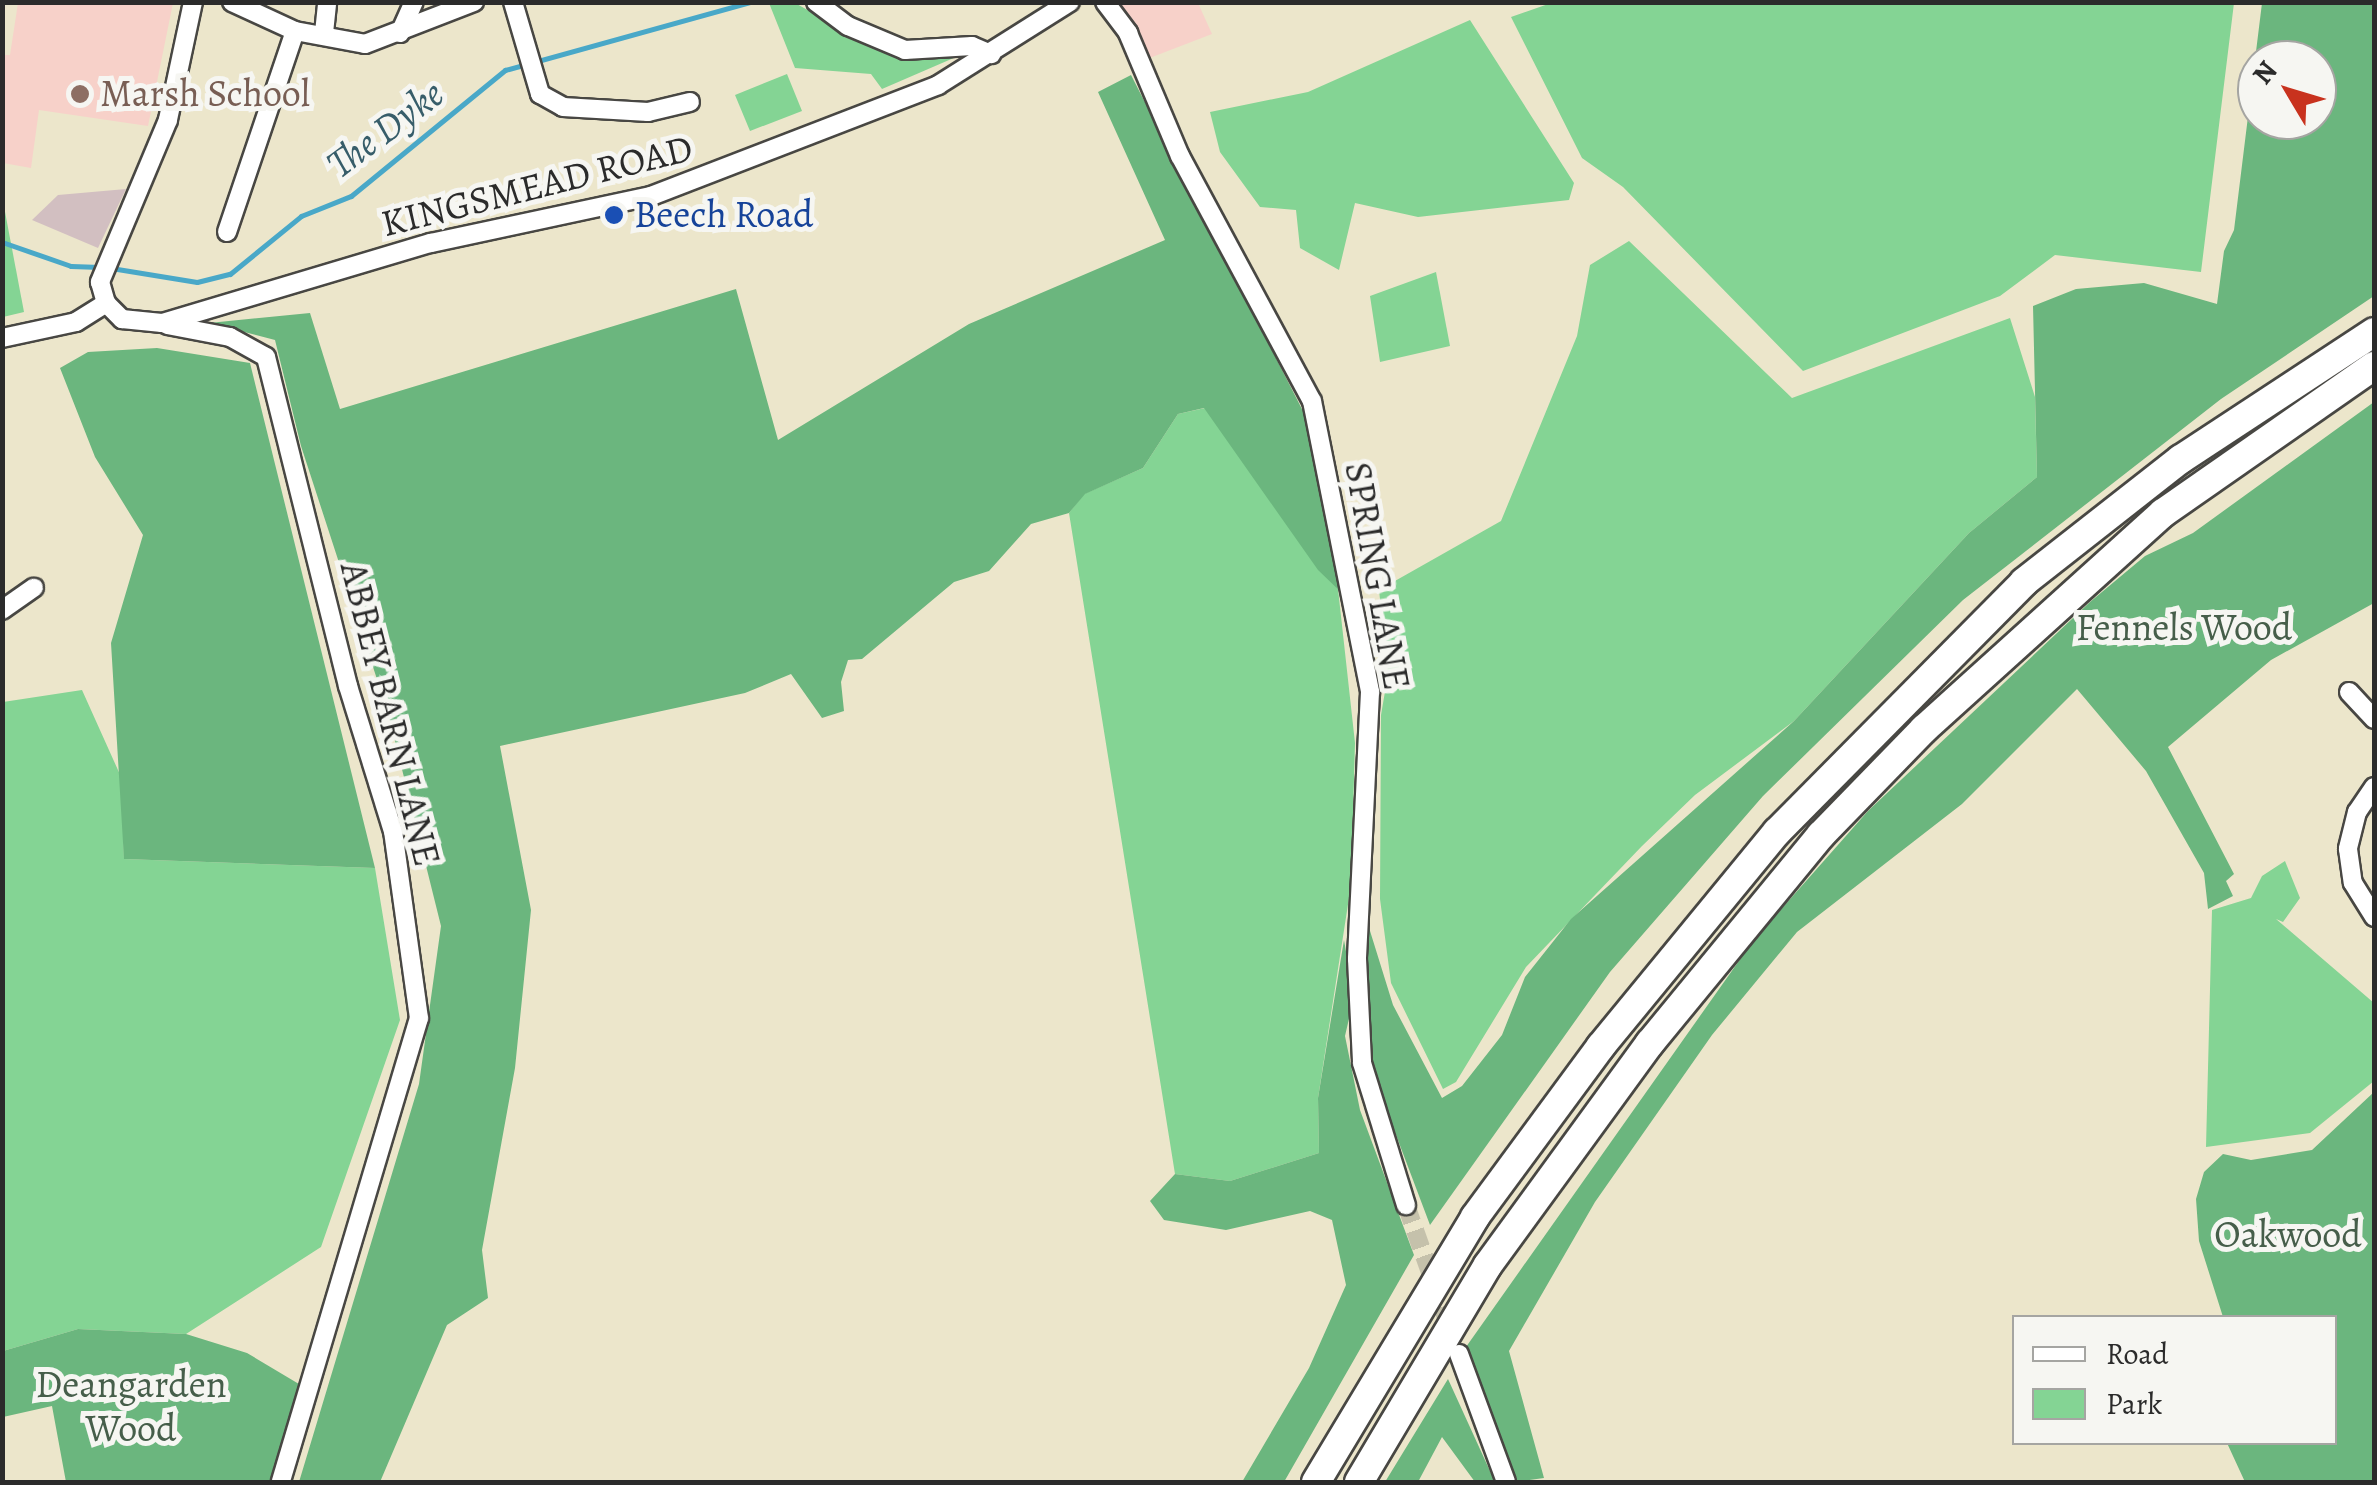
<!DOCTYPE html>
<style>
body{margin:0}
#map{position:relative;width:2377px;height:1485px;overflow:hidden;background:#ece6cb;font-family:Alegreya,serif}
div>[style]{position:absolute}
.built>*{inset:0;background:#f7d1c9}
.industrial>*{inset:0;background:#d2bfc1}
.green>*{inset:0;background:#84d494}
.forest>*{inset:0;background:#6bb67e}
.stream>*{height:5px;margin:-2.5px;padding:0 2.5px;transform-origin:2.5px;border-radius:2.5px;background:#49a8c8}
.minor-tunnel>*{height:18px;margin-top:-9px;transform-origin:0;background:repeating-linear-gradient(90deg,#c5c1ab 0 18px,transparent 0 27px)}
.roads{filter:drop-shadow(2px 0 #484743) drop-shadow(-2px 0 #484743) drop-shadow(0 2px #484743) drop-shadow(0 -2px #484743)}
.minor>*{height:18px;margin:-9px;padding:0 9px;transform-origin:9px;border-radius:9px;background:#fff}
.highway>*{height:28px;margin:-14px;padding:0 14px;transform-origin:14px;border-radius:14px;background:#fff}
.dots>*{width:28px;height:28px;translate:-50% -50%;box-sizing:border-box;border:5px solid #f6f6f2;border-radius:50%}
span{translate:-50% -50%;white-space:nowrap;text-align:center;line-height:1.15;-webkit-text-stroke:10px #f6f6f2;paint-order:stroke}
.education-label{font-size:38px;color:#785e54}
.left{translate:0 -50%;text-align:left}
.street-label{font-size:38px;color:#2b2b2b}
.transit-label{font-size:38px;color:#164399}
.park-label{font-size:38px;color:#465e4a}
.water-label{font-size:40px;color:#375d6a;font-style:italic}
.frame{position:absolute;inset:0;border:5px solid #2b2b2b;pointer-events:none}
.legend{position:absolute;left:2012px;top:1315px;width:325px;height:130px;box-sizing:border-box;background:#f6f6f2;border:2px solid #a5a5a2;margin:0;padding:12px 18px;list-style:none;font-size:30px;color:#2b2b2b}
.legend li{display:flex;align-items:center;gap:20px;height:50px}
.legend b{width:50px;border:2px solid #a5a5a2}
.north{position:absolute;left:2237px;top:40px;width:100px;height:100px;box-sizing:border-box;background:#f6f6f2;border:2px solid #a5a5a2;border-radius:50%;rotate:308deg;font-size:28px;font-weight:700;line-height:40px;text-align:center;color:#2b2b2b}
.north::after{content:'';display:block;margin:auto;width:35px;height:45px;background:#c8321e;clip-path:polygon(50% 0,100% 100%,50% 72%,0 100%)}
</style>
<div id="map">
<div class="built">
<i style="clip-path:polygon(18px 3px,173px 3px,148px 126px,39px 110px,31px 168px,3px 163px,3px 55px,10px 55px)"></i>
<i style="clip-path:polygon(1117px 3px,1198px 3px,1212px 34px,1147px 59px)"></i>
</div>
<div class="industrial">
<i style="clip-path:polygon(126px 189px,98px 248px,32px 220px,58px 195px)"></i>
</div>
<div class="green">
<i style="clip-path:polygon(1554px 2px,2234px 3px,2201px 272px,2055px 255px,2000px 296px,1803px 371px,1623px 187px,1582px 158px,1511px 17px)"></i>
<i style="clip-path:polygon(769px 3px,795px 3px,863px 41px,956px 57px,882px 89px,871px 74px,795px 68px)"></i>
<i style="clip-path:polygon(1470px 20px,1574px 183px,1569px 200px,1418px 217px,1355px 203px,1339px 270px,1300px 248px,1296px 210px,1260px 207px,1220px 152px,1210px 112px,1308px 92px)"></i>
<i style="clip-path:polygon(787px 74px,802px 111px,750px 131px,735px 95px)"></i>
<i style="clip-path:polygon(2px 196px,24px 312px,3px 317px,2px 317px)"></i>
<i style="clip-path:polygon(1629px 241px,1792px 398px,2010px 318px,2035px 397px,2037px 477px,1969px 533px,1794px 721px,1695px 795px,1642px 846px,1526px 967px,1456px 1082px,1443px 1089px,1391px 983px,1380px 899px,1381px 715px,1388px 674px,1379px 590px,1501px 521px,1577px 336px,1590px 265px)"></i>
<i style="clip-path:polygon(1436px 272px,1450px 346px,1380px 362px,1370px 296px)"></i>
<i style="clip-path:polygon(1205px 408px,1338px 589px,1355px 743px,1351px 885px,1318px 1098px,1319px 1153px,1230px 1181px,1175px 1174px,1069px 513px,1084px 494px,1143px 468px,1178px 414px)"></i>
<i style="clip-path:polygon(82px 690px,122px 779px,124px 859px,375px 868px,400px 1020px,321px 1247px,186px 1334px,78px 1329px,3px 1351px,3px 702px)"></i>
<i style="clip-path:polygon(2285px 861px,2300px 898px,2283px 922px,2276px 919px,2374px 1003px,2374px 1081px,2310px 1133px,2206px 1147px,2212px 910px,2251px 898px,2262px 876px)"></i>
</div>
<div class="forest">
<i style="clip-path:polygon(evenodd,2262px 3px,2374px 3px,2374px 296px,2221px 399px,1963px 600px,1763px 796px,1610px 972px,1430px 1225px,1373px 1074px,1362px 966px,1366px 918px,1393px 1005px,1442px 1098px,1462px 1086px,1502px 1035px,1525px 977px,1571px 919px,1794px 721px,1969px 533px,2037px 477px,2033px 306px,2076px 289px,2144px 283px,2217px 304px,2224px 251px,2234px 230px,2262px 3px,2257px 60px,2317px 60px,2317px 120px,2257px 120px,2257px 60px)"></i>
<i style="clip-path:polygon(1131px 75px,1305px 415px,1345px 596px,1318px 570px,1204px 408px,1178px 414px,1143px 468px,1085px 494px,1069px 513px,1031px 524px,989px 571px,954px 582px,862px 659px,848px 660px,841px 682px,844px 711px,822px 718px,791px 674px,745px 693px,500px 746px,531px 910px,515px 1068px,482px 1250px,488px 1298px,447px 1325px,380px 1482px,299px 1482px,419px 1084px,441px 926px,388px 713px,301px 446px,275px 340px,209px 323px,310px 313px,340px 409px,736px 289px,778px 440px,969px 324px,1165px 240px,1098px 92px)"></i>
<i style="clip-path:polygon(157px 348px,250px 363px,375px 868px,124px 859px,111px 643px,143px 535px,95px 457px,60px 368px,88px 352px)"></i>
<i style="clip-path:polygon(2374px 402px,2374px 603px,2271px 660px,2168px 747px,2234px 874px,2226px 881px,2233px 896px,2208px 909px,2204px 873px,2146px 771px,2077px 689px,1962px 804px,1797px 932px,1712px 1035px,1595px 1202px,1509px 1351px,1544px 1478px,1514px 1482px,1466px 1347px,1753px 941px,1868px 811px,2090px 602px,2145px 556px,2193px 533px)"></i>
<i style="clip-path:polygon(1344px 940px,1354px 997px,1345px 1036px,1360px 1110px,1414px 1255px,1284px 1482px,1242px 1482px,1309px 1368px,1346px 1285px,1332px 1220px,1310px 1211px,1226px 1230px,1164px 1220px,1150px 1201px,1175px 1174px,1230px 1181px,1319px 1153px,1318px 1098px)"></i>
<i style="clip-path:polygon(2374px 1092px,2374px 1482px,2245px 1482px,2227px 1443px,2334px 1442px,2334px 1318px,2223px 1317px,2199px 1241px,2196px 1199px,2204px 1172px,2223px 1154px,2251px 1160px,2312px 1150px)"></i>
<i style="clip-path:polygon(78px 1329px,186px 1334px,247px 1353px,309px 1390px,282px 1482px,66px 1482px,52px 1406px,3px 1417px,3px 1351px)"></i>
<i style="clip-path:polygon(1448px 1379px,1495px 1482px,1475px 1482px,1442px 1437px,1418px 1482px,1385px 1482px)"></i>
</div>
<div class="stream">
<i style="left:2px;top:242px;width:73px;rotate:19.2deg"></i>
<i style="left:71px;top:266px;width:29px;rotate:2deg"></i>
<i style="left:111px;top:268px;width:87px;rotate:9.2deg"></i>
<i style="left:197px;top:282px;width:34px;rotate:-14deg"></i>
<i style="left:230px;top:274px;width:92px;rotate:-39.2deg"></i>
<i style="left:301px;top:216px;width:54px;rotate:-21.8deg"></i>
<i style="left:351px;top:196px;width:199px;rotate:-39.3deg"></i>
<i style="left:505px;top:70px;width:255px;rotate:-15.5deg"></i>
</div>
<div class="minor-tunnel">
<i style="left:1406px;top:1205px;width:137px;rotate:70.4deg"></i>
</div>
<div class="roads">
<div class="minor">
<i style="left:193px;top:2px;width:121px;rotate:102deg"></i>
<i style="left:168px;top:120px;width:176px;rotate:112.8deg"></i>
<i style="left:100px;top:282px;width:22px;rotate:74deg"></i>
<i style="left:106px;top:303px;width:23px;rotate:45deg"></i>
<i style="left:122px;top:319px;width:40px;rotate:5.7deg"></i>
<i style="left:162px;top:323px;width:281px;rotate:-16.6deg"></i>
<i style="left:431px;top:243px;width:225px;rotate:-12.1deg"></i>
<i style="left:651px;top:196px;width:308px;rotate:-21.1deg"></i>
<i style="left:938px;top:85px;width:156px;rotate:-32.2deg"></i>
<i style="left:232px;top:2px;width:69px;rotate:24.7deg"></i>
<i style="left:295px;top:31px;width:71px;rotate:10.5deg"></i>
<i style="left:365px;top:44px;width:117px;rotate:-21.1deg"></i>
<i style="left:513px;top:2px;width:96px;rotate:73.6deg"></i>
<i style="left:540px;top:94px;width:26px;rotate:29deg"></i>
<i style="left:563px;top:107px;width:85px;rotate:3.4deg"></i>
<i style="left:648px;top:112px;width:43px;rotate:-13.4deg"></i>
<i style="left:816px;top:2px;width:40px;rotate:37deg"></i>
<i style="left:848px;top:26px;width:62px;rotate:22.8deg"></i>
<i style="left:905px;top:50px;width:67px;rotate:-3.4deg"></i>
<i style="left:972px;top:46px;width:21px;rotate:23deg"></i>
<i style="left:1105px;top:2px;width:39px;rotate:53deg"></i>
<i style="left:1128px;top:33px;width:134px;rotate:67.1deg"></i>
<i style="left:1180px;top:156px;width:278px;rotate:61.7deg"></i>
<i style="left:1312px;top:401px;width:297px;rotate:78.7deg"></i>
<i style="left:1370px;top:692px;width:267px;rotate:92.8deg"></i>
<i style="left:1357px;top:959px;width:104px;rotate:87.2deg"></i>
<i style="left:1362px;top:1063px;width:149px;rotate:72.8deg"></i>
<i style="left:324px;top:33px;width:31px;rotate:-84deg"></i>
<i style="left:400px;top:33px;width:34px;rotate:-66deg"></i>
<i style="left:227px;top:232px;width:212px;rotate:-71.3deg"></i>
<i style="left:167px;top:325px;width:64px;rotate:10.8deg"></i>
<i style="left:230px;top:337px;width:41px;rotate:29.1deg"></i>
<i style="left:266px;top:357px;width:339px;rotate:76deg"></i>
<i style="left:348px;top:686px;width:152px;rotate:72.8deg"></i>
<i style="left:393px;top:831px;width:189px;rotate:82.1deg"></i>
<i style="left:419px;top:1018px;width:484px;rotate:106.6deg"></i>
<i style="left:2px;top:338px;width:76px;rotate:-12.2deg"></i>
<i style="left:76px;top:322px;width:36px;rotate:-32deg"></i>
<i style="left:2px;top:610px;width:39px;rotate:-35deg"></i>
<i style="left:2349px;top:692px;width:37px;rotate:47deg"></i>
<i style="left:2374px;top:787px;width:30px;rotate:124deg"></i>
<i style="left:2357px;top:812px;width:38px;rotate:104deg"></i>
<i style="left:2348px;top:849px;width:34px;rotate:82deg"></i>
<i style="left:2353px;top:883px;width:40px;rotate:58deg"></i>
<i style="left:1459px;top:1354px;width:136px;rotate:69.8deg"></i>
</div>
<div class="highway">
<i style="left:1316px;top:1482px;width:309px;rotate:-59deg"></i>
<i style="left:1475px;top:1217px;width:212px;rotate:-53.6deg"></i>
<i style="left:1601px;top:1046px;width:277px;rotate:-50.6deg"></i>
<i style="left:1777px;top:832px;width:351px;rotate:-45.3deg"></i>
<i style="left:2024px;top:582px;width:199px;rotate:-38.1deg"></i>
<i style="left:2181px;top:459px;width:231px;rotate:-33.3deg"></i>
<i style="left:1359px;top:1482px;width:252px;rotate:-59.3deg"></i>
<i style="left:1488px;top:1265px;width:275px;rotate:-53.9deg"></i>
<i style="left:1650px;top:1043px;width:269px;rotate:-50.6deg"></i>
<i style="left:1821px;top:835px;width:148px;rotate:-45.8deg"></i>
<i style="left:1924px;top:729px;width:322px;rotate:-42.1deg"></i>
<i style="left:2163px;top:513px;width:257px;rotate:-34.9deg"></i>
</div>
</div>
<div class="dots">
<i style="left:80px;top:94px;background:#8d6e63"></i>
<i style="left:614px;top:215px;background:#1a4fb4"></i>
</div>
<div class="education-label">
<span class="left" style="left:100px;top:94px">Marsh School</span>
</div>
<div class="street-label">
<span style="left:537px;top:186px;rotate:-14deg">KINGSMEAD ROAD</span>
<span style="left:1377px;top:576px;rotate:80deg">SPRING LANE</span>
<span style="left:390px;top:714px;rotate:76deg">ABBEY BARN LANE</span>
</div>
<div class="transit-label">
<span class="left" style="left:634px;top:215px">Beech Road</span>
</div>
<div class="park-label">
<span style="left:2184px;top:628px">Fennels Wood</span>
<span style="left:2288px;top:1235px">Oakwood</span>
<span style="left:131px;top:1407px">Deangarden<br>Wood</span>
</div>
<div class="water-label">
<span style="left:385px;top:129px;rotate:-37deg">The Dyke</span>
</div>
<div class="frame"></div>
<ul class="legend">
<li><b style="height:12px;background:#fff"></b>Road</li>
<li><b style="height:28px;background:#84d494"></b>Park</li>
</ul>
<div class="north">N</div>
</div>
